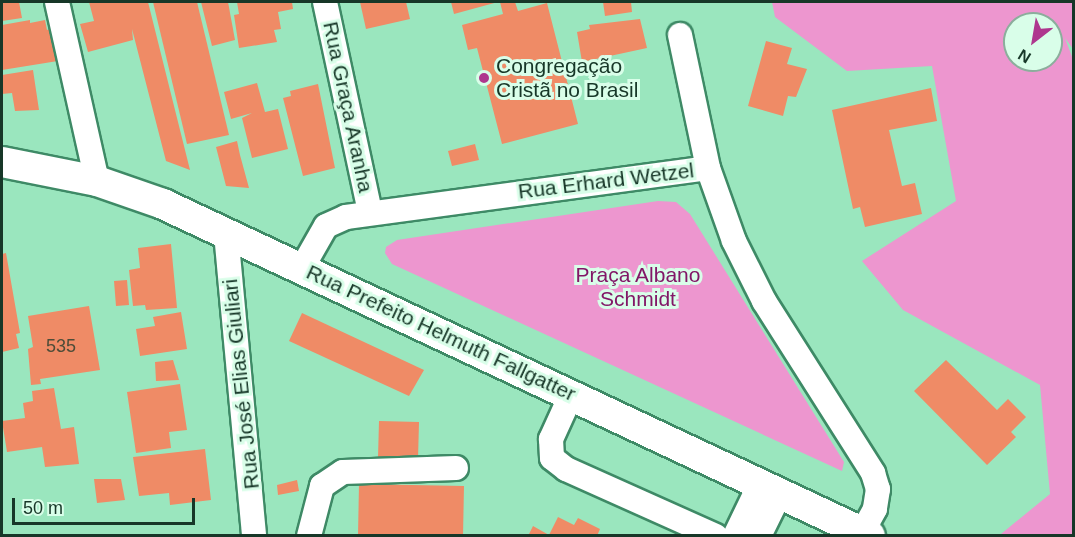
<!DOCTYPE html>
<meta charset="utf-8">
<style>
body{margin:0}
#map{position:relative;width:1075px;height:537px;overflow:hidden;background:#9ae6be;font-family:Arial,sans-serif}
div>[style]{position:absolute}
.green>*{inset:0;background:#ed96cf}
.building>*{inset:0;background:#ef8b66}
.roads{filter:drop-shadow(2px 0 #3e8a66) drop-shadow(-2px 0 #3e8a66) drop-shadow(0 2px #3e8a66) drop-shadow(0 -2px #3e8a66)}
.minor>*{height:24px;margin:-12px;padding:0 12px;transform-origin:12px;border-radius:12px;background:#fff}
.major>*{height:30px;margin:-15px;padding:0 15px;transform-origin:15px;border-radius:15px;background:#fff}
.dots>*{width:16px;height:16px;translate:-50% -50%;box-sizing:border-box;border:3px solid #d9fee9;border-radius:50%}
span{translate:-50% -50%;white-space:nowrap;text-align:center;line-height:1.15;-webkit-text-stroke:6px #d9fee9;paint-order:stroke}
.number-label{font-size:18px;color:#4d4c38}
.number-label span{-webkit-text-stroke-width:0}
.poi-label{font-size:21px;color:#173728}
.left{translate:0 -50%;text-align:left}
.street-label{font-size:21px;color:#173728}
.park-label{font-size:21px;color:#821767}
.frame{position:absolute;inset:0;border:3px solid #173728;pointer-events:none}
.north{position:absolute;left:1003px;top:12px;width:60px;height:60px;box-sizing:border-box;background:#d9fee9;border:2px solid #8bae9c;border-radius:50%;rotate:211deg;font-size:16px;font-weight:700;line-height:24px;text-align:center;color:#173728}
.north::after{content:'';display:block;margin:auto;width:21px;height:27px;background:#ae378e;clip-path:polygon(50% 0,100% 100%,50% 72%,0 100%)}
.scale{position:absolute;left:12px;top:498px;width:183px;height:27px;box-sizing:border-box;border:3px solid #173728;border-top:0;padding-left:8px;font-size:18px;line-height:21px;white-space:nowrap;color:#173728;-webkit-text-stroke:4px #d9fee9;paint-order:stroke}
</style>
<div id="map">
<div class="green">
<i style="clip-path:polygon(evenodd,772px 2px,1073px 2px,1073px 49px,1065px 38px,1074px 62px,1073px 535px,1001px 534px,1050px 494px,1040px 385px,903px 310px,862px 261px,956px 201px,932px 66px,847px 71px,775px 17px,772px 2px,1015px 24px,1051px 24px,1051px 60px,1015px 60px,1015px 24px)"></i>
<i style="clip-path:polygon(658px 201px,676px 202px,690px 214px,844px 462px,842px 471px,392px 264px,385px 253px,386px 247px,397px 240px)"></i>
</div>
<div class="building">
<i style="clip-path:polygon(2px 2px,19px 2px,22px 18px,2px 21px)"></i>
<i style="clip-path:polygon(89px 2px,148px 2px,190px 170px,166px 161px,132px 29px,133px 40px,88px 52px,80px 24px,94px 21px)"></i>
<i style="clip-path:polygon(153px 2px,197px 2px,229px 135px,187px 144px)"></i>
<i style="clip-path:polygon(201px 2px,228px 2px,235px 40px,212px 46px)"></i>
<i style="clip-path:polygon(237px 2px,292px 2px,293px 9px,278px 12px,281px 29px,274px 30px,277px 42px,239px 48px,234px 15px,239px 14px)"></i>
<i style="clip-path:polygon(360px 2px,406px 2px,410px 19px,366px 29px)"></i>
<i style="clip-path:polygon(451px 2px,498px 2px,454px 14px)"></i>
<i style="clip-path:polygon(500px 2px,515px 2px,518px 11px,547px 3px,578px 124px,502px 144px,477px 48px,468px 50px,462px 25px,503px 14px)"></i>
<i style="clip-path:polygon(603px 2px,631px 2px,632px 12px,605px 16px)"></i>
<i style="clip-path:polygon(640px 19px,647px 48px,582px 62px,577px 32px,590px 29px,589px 25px)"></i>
<i style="clip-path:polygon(30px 20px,30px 23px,45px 20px,47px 30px,57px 27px,64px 60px,2px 70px,2px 25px)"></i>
<i style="clip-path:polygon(766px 41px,792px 48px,787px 64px,807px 69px,796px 97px,788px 96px,783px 116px,748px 106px)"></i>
<i style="clip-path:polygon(33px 70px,39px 110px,15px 111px,12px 93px,2px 94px,2px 75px)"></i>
<i style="clip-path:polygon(257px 83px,265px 112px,278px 109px,288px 149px,252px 158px,242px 118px,252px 113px,231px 119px,224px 92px)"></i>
<i style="clip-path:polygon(318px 84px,335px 168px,303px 176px,283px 98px,291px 96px,290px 91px)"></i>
<i style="clip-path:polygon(931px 88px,937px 121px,889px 130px,902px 186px,915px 183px,922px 214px,865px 227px,860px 207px,853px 209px,832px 110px)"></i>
<i style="clip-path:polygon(237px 141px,240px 155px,249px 188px,226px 186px,216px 147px)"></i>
<i style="clip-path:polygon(475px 144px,479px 160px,452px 166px,448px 151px)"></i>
<i style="clip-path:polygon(171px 244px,177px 308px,146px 310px,145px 305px,133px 306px,129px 270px,140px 268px,138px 248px)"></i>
<i style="clip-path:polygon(6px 253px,20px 333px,16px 334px,19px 348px,2px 352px,2px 254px)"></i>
<i style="clip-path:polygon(127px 280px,129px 305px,116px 306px,114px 281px)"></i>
<i style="clip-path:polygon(89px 306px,100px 370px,40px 379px,41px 384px,31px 385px,28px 349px,33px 347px,28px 316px)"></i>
<i style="clip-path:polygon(181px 312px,187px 349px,140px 356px,136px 329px,155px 326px,153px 317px)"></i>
<i style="clip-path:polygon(302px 313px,424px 370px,409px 396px,289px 341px)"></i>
<i style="clip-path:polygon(173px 360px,179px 380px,156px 381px,155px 362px)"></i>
<i style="clip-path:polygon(946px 360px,997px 410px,1008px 399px,1026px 417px,1011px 432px,1016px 437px,987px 465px,914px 391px)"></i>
<i style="clip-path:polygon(180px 384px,187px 430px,169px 432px,171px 448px,136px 453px,127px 392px)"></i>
<i style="clip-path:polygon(54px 388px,61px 429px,74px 427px,79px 464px,45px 467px,42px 447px,7px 452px,2px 421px,25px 418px,23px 403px,33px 401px,32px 391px)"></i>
<i style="clip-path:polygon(379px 421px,419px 422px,418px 459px,378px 458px)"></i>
<i style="clip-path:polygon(205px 449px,211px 500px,170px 505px,169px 493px,139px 496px,133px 457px)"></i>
<i style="clip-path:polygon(94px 479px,121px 479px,125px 500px,97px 503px)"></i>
<i style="clip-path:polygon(297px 480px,299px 491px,278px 495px,277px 485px)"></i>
<i style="clip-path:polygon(359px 484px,464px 486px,463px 536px,358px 536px)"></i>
<i style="clip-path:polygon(558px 517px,574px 525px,578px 518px,600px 529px,597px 536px,528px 536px,533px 526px,549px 535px)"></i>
</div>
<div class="roads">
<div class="minor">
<i style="left:57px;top:2px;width:183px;rotate:77.4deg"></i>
<i style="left:325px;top:2px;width:215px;rotate:77.9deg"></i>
<i style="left:680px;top:35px;width:136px;rotate:78.1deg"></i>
<i style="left:226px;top:233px;width:304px;rotate:84.7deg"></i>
<i style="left:302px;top:268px;width:48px;rotate:-60.3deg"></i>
<i style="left:326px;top:226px;width:22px;rotate:-24deg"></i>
<i style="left:346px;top:217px;width:365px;rotate:-7.7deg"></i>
<i style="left:708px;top:168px;width:77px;rotate:70.4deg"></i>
<i style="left:734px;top:241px;width:67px;rotate:63.4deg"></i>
<i style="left:764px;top:301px;width:204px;rotate:57.6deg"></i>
<i style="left:873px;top:473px;width:17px;rotate:73deg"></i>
<i style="left:878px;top:489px;width:20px;rotate:99deg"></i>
<i style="left:875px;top:509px;width:26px;rotate:119deg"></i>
<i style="left:572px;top:393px;width:51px;rotate:114.5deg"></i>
<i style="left:551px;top:439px;width:19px;rotate:87deg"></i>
<i style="left:552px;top:458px;width:18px;rotate:38deg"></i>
<i style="left:566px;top:469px;width:164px;rotate:24.1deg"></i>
<i style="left:309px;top:536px;width:52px;rotate:-75.4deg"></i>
<i style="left:322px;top:486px;width:25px;rotate:-34deg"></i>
<i style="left:343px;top:472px;width:113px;rotate:-2deg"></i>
<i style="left:735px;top:536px;width:60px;rotate:-64.3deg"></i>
<i style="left:759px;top:536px;width:50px;rotate:-63.9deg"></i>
</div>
<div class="major">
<i style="left:2px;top:162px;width:97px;rotate:11.3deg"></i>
<i style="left:97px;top:181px;width:70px;rotate:19.2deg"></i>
<i style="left:163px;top:204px;width:781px;rotate:25.15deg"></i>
</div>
</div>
<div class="dots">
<i style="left:484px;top:78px;background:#ae378e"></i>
</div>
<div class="number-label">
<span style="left:61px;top:346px">535</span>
</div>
<div class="poi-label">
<span class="left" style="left:496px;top:78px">Congregação<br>Cristã no Brasil</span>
</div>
<div class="street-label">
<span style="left:348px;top:107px;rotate:78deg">Rua Graça Aranha</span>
<span style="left:606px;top:181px;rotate:-7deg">Rua Erhard Wetzel</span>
<span style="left:441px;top:333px;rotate:25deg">Rua Prefeito Helmuth Fallgatter</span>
<span style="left:241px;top:384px;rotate:-96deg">Rua José Elias Giuliari</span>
</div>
<div class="park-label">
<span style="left:638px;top:287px">Praça Albano<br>Schmidt</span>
</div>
<div class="frame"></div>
<div class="north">N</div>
<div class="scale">50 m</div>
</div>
